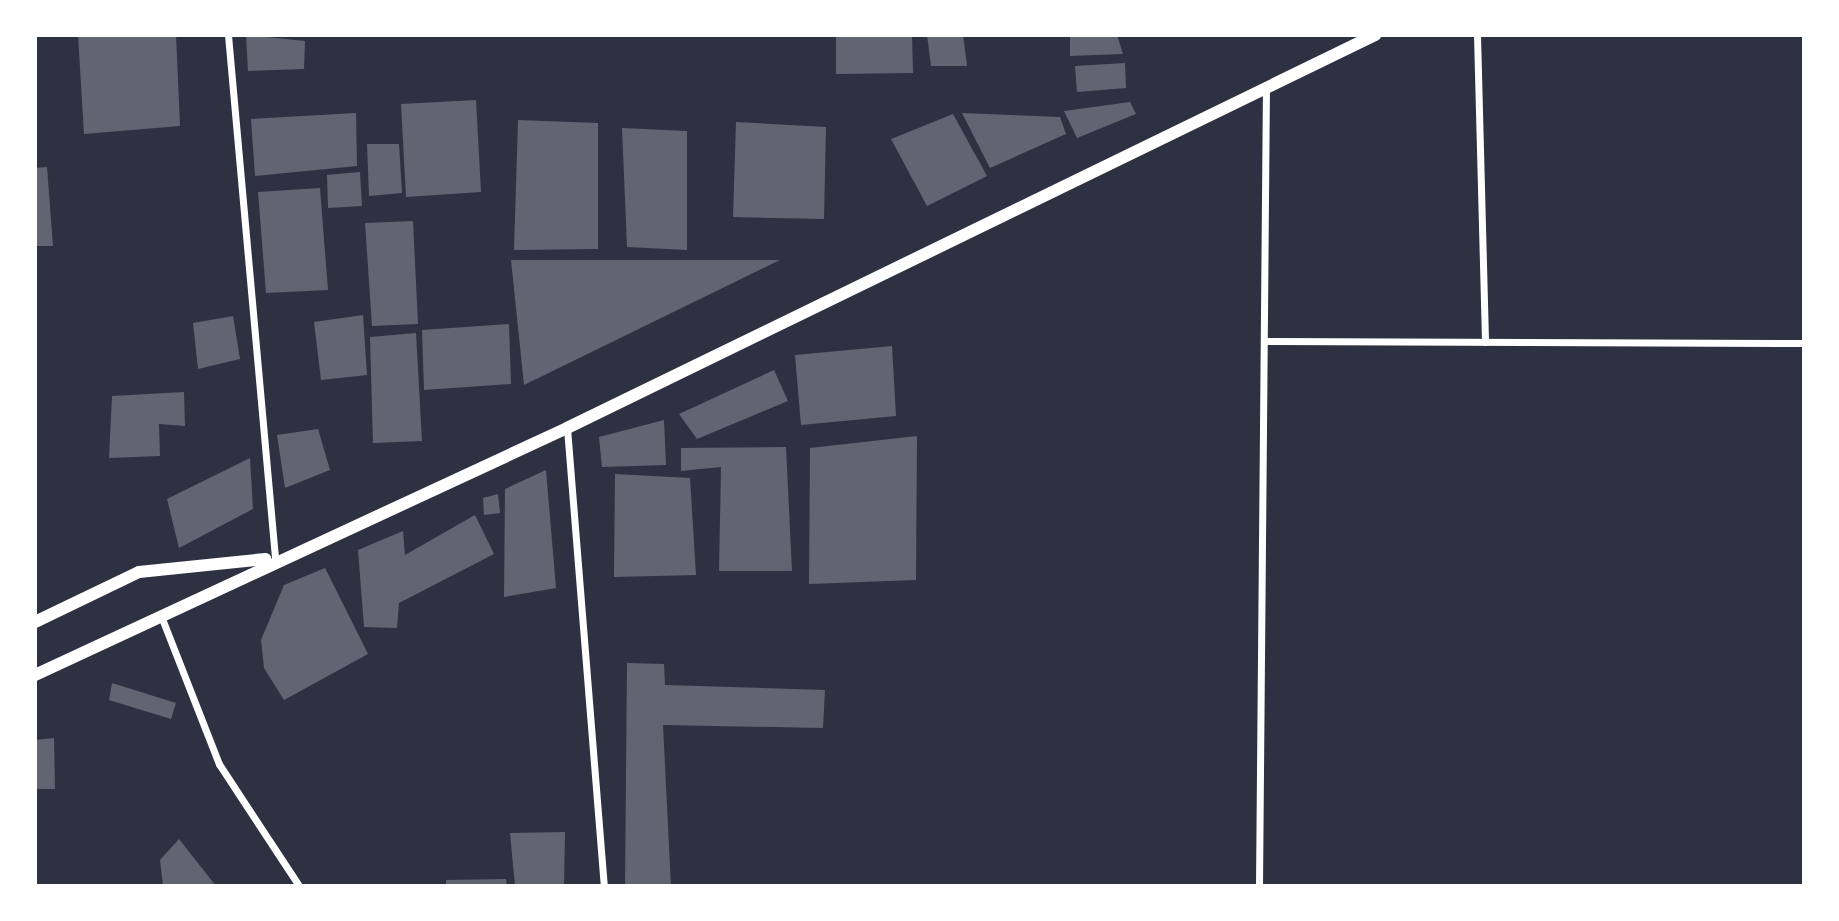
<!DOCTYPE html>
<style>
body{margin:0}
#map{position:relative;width:1839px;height:921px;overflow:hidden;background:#2d3142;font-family:"Titillium Web",sans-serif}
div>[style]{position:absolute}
.building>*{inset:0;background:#626471}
.minor>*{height:7px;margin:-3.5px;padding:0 3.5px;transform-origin:3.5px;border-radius:3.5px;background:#fff}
.tertiary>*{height:12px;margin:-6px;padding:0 6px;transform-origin:6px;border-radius:6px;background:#fff}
span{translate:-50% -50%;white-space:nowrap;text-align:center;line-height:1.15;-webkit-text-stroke:5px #fff;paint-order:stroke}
.frame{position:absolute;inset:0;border:37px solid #fff;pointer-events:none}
</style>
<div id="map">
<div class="building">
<i style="clip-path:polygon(78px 35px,176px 35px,180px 126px,84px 134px)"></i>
<i style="clip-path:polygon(246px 35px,305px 41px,304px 69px,248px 71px)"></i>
<i style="clip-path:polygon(836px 35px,912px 35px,913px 73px,836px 74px)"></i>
<i style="clip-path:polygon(927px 35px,963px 35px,967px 66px,931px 66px)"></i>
<i style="clip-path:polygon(1070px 35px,1117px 35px,1123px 54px,1070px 56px)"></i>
<i style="clip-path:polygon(1125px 63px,1126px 88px,1077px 92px,1075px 66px)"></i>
<i style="clip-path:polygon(476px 100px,481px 192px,406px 197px,401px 104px)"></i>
<i style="clip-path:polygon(1130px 102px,1136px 114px,1077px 138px,1064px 111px)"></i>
<i style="clip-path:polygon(356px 113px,357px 166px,255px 176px,251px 119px)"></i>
<i style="clip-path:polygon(962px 113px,1060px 117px,1066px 134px,990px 168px)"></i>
<i style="clip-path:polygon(953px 114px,987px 176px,927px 206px,891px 139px)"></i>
<i style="clip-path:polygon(518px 120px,598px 123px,598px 249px,514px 250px)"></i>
<i style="clip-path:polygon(736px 122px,826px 127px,824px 219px,733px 217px)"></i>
<i style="clip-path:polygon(622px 128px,687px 131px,687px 250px,627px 247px)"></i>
<i style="clip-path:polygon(367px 144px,399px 144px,402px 193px,369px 196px)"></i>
<i style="clip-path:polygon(47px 167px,53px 246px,35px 246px,35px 168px)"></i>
<i style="clip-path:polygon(360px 172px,362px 206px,328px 208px,327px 175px)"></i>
<i style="clip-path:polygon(320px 188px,328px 290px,266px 293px,258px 192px)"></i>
<i style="clip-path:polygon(413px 221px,418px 324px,372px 326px,365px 223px)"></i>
<i style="clip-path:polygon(511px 260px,780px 260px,524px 385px)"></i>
<i style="clip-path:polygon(363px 315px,367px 375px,321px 380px,314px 322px)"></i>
<i style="clip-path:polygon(233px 316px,240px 359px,198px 369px,193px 323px)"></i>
<i style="clip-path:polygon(509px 324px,511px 384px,424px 390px,422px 330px)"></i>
<i style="clip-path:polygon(416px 333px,422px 441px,373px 443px,370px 337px)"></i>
<i style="clip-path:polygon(892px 346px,896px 416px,801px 425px,795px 355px)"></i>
<i style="clip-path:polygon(774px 370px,788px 401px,697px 439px,679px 414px)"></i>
<i style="clip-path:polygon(184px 392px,185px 426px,159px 424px,160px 456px,109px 458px,112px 396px)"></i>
<i style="clip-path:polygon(664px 420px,666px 465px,602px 467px,599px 437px)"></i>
<i style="clip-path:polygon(318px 429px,330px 470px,285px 488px,277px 435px)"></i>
<i style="clip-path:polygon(917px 436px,916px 580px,809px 584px,810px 448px)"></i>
<i style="clip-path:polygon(786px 447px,792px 571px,719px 571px,721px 467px,681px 471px,681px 448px)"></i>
<i style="clip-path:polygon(250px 458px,253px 509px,179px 548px,167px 499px)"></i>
<i style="clip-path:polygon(546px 470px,556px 588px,504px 597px,505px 489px)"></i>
<i style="clip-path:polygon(615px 474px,690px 478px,696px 575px,614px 577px)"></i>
<i style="clip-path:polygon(498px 494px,500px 513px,484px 515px,483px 498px)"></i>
<i style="clip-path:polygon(475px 515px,494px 554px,399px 603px,397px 628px,364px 627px,358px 550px,403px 531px,405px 555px)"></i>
<i style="clip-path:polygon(325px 568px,368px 654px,284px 700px,264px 668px,261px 640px,284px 585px)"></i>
<i style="clip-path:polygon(627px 663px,664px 664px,665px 685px,825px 690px,823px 728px,663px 725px,671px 886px,625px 886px)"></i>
<i style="clip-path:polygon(112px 683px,176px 703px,171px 719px,109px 700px)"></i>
<i style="clip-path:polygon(54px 738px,55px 789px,35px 789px,35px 740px)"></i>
<i style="clip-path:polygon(565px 832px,564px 886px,515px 886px,510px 833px)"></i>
<i style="clip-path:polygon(179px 839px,216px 886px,163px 886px,160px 860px)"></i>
<i style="clip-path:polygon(506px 879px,507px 886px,446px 886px,446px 880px)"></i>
</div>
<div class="minor">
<i style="left:228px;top:35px;width:525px;rotate:84.86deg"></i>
<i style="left:1477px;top:35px;width:307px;rotate:88.5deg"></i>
<i style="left:1264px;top:341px;width:540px;rotate:0.21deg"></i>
<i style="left:567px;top:428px;width:459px;rotate:85.4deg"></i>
<i style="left:161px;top:616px;width:159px;rotate:68.6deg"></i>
<i style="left:219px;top:764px;width:146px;rotate:56.7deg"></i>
<i style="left:1259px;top:886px;width:798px;rotate:-89.5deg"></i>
</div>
<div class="tertiary">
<i style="left:35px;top:622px;width:115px;rotate:-25.7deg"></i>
<i style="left:139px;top:572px;width:127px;rotate:-5.9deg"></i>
<i style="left:35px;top:675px;width:587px;rotate:-24.9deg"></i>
<i style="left:567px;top:428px;width:899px;rotate:-25.94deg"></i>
</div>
<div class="frame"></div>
</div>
